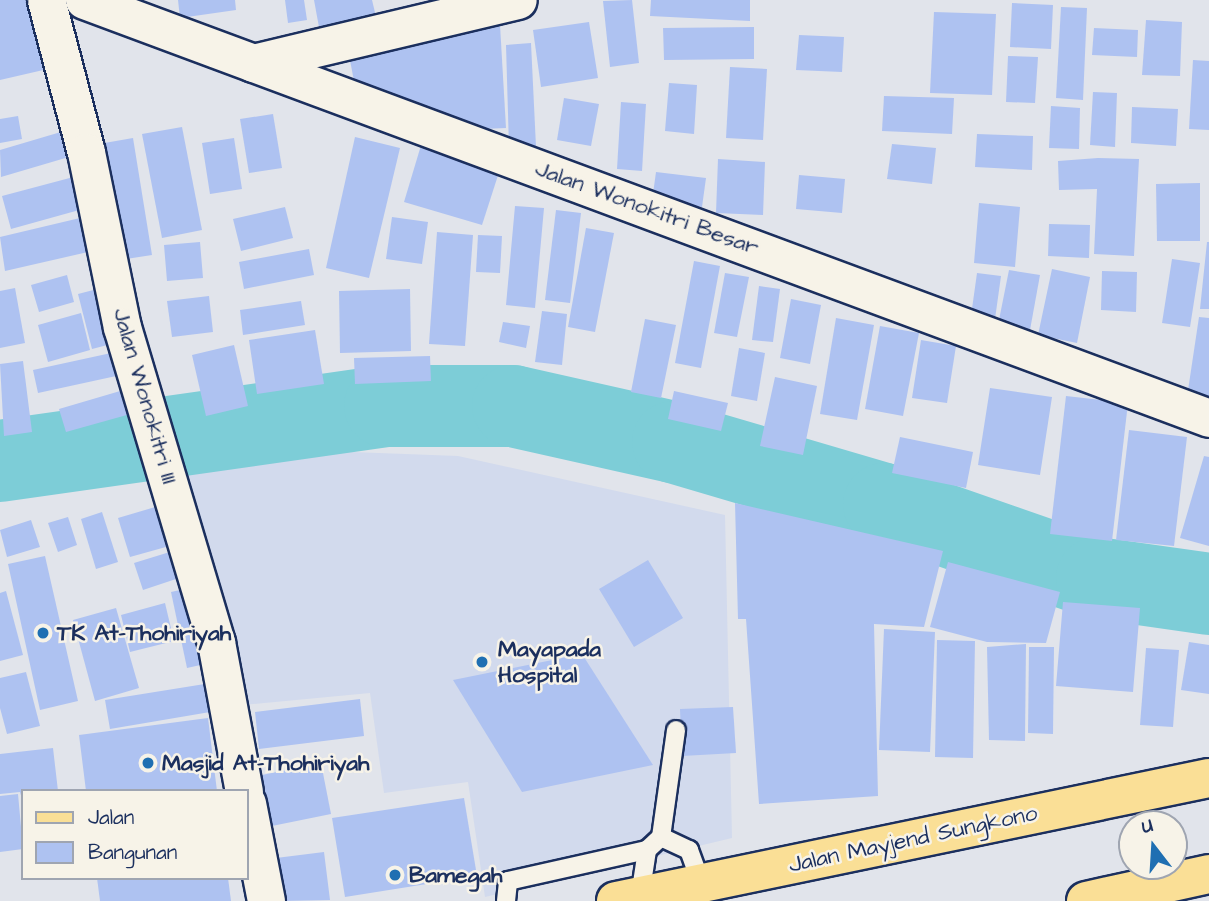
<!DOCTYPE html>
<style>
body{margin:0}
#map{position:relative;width:1209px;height:901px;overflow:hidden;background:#e1e4eb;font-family:"Architects Daughter",sans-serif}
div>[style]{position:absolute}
.built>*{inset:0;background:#d2daed}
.river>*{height:82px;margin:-41px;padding:0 41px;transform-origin:41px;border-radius:41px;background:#7dcdd7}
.building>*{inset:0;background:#aec2f1}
.roads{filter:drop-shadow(2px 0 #1b2f5e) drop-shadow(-2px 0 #1b2f5e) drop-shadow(0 2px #1b2f5e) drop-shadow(0 -2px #1b2f5e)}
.service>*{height:18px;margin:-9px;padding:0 9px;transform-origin:9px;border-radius:9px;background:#f7f3e8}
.minor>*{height:37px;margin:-18.5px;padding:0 18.5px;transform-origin:18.5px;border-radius:18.5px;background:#f7f3e8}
.primary>*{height:38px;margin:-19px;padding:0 19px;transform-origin:19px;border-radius:19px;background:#fadf96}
.dots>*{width:19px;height:19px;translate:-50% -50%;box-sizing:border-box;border:4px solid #f7f3e8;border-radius:50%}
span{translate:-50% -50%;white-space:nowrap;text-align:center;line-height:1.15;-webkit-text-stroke:5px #f7f3e8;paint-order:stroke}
.street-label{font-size:23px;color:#1b2f5e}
.poi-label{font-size:23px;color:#1b2f5e;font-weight:700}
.left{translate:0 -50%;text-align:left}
.legend{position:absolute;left:21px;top:789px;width:228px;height:91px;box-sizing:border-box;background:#f7f3e8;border:2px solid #9fa5b1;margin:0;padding:9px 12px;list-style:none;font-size:21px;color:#1b2f5e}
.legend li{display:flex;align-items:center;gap:14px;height:35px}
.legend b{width:35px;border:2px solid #9fa5b1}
.north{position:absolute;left:1118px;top:810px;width:70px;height:70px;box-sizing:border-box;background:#f7f3e8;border:2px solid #9fa5b1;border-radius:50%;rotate:343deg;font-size:19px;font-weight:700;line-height:28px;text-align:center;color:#1b2f5e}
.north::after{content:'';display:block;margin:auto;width:24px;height:32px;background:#1f6fb2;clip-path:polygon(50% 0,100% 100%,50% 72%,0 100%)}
</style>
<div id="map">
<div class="built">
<i style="clip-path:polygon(299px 450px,458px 456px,725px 515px,732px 838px,485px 897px,468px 782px,384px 793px,370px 693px,242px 705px,178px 477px)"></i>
</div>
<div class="river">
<i style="left:0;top:461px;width:389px;rotate:-8.1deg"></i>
<i style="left:385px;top:406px;width:128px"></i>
<i style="left:513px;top:406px;width:164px;rotate:12.7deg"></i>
<i style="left:673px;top:442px;width:220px;rotate:16.4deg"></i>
<i style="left:884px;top:504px;width:225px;rotate:19.2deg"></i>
<i style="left:1097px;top:578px;width:113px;rotate:8.1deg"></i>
</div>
<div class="building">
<i style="clip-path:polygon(0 0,36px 0,52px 68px,0 80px)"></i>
<i style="clip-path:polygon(178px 0,235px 0,236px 10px,180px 18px)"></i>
<i style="clip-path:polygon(285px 0,304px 0,307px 20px,288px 23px)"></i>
<i style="clip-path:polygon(314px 0,372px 0,378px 25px,321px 38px)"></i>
<i style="clip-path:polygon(632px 0,639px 63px,610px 67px,603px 1px)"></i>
<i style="clip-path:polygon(651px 0,750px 0,750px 21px,650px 16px)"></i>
<i style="clip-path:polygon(1012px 3px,1053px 5px,1051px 49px,1010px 47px)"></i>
<i style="clip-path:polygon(1061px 7px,1087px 8px,1083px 100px,1056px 98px)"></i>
<i style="clip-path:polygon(934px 12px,996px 14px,992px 95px,930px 93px)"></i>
<i style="clip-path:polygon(1146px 20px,1182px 22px,1180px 76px,1142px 75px)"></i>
<i style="clip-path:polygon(589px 22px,598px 78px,541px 87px,533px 30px)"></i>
<i style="clip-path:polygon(500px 25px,506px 128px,483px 129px,354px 81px,348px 50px)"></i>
<i style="clip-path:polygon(754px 27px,754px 59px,664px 60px,663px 28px)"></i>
<i style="clip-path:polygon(1094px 28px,1138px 30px,1137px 57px,1092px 55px)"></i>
<i style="clip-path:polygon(799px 35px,844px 37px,842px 72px,796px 70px)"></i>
<i style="clip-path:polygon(531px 43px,536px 147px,509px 148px,506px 45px)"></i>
<i style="clip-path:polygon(1008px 56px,1038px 57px,1035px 103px,1006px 102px)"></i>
<i style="clip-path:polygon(1193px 60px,1209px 61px,1209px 130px,1189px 129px)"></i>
<i style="clip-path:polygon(730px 67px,767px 69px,763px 140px,726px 138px)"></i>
<i style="clip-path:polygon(669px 83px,697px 85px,694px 134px,665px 131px)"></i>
<i style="clip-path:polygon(1093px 92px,1117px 93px,1115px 147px,1090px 145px)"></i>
<i style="clip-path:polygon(884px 96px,954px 98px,952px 134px,882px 131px)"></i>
<i style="clip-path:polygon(564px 98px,599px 104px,591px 146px,557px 140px)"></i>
<i style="clip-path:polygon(621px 102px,646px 104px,642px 171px,617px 169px)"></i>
<i style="clip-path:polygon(1051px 106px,1080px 108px,1079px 149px,1049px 148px)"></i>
<i style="clip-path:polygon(1132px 107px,1178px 109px,1176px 146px,1131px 143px)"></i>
<i style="clip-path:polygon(273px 114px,282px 168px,249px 173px,240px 119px)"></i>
<i style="clip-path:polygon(18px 116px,22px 139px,0 143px,0 119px)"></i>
<i style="clip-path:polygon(182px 127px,202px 230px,162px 238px,142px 134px)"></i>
<i style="clip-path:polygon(71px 129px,79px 154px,1px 177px,0 150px)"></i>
<i style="clip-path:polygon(977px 134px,1033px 136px,1032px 170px,975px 167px)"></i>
<i style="clip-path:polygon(355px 137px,400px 148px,369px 278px,326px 268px)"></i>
<i style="clip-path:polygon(133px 138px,152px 255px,113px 261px,93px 145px)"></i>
<i style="clip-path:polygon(234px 138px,242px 189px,210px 194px,202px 143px)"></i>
<i style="clip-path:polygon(422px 142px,501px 166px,482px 225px,404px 202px)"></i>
<i style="clip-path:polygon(892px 144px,936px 148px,932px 184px,887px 179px)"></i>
<i style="clip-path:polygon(1098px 158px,1139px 159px,1134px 256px,1094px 254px,1097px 189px,1059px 190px,1058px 161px)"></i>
<i style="clip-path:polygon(718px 159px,765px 162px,763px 215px,716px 213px)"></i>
<i style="clip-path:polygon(656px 172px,706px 178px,702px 207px,652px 201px)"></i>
<i style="clip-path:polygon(81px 175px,90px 207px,11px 229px,2px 196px)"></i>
<i style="clip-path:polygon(799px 175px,845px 179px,842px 213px,796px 209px)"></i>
<i style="clip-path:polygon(1200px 183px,1200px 241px,1157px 241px,1156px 184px)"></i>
<i style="clip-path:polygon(979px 203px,1020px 207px,1015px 267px,974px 263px)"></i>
<i style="clip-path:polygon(515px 206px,544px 208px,535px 308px,506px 305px)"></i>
<i style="clip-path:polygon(285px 207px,293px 238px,241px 251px,233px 219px)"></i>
<i style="clip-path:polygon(556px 210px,581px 213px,570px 303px,545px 300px)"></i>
<i style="clip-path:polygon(392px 217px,428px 222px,422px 264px,386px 259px)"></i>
<i style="clip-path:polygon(80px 218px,88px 252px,5px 271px,0 237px)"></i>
<i style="clip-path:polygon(1049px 224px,1090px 225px,1089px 258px,1048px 256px)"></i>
<i style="clip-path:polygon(586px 228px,614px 233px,595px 332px,568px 327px)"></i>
<i style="clip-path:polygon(437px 232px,473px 235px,465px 346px,429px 344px)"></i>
<i style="clip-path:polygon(478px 235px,502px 236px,500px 273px,476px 272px)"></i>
<i style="clip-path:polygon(200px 242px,203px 278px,167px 281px,164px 245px)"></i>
<i style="clip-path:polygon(1207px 242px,1209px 242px,1209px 309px,1200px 309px)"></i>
<i style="clip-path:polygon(309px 249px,314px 275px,244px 289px,239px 262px)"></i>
<i style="clip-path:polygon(1172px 259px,1200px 263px,1190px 327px,1162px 323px)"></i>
<i style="clip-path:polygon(694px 261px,720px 266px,701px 368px,675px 363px)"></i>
<i style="clip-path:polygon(1052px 269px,1090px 277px,1077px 343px,1038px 335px)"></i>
<i style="clip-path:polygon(1009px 270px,1040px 275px,1030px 330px,998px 325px)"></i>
<i style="clip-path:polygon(1102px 271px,1137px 272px,1136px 312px,1101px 310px)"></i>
<i style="clip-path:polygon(725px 273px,749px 277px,737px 337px,714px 333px)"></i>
<i style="clip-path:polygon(977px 273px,1001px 276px,995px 319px,971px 316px)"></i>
<i style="clip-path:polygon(67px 275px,74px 302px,39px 312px,31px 285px)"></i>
<i style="clip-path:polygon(759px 286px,780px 289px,773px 342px,752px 340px)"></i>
<i style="clip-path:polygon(105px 287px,119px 342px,92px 349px,78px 294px)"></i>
<i style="clip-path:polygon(15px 288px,25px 343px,0 348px,0 291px)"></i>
<i style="clip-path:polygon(410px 289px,411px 351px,340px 353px,339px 291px)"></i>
<i style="clip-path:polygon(209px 296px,213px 332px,172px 337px,167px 301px)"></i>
<i style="clip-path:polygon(791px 299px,821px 305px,810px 364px,780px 358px)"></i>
<i style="clip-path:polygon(301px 301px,305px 325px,243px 335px,240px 310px)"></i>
<i style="clip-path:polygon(542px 311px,567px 314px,562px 365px,535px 362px)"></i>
<i style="clip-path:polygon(81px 313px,90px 350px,48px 362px,38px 325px)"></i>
<i style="clip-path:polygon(1199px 317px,1209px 318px,1209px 400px,1187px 397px)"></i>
<i style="clip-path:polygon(836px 318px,874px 325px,857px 420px,820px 414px)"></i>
<i style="clip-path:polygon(645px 319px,676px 325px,661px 398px,631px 392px)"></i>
<i style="clip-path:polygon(503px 322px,530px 326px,526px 348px,499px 342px)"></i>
<i style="clip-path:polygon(880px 326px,919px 333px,903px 416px,865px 409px)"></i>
<i style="clip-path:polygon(315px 330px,324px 384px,257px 394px,249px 340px)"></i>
<i style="clip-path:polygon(921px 340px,956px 346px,947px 403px,912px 398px)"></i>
<i style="clip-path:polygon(234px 345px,248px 406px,206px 416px,192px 355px)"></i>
<i style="clip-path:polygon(739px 348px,765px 353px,757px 401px,731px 396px)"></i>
<i style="clip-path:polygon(125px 350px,130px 373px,38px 393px,33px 370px)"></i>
<i style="clip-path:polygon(430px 356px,431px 381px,355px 384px,354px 358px)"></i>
<i style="clip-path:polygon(23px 361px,32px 432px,4px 436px,0 364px)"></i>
<i style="clip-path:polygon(775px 377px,817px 386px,803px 455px,760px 446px)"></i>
<i style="clip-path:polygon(990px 388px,1052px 397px,1040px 475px,978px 465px)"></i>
<i style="clip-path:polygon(127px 389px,134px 413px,66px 432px,59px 409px)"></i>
<i style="clip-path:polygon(674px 391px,728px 403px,721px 431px,668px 419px)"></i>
<i style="clip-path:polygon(1066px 396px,1128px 403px,1112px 541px,1050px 534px)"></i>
<i style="clip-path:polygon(1129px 430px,1187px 437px,1174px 546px,1116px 540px)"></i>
<i style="clip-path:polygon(900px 437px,973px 452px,966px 488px,892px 473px)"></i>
<i style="clip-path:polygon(1204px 456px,1209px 457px,1209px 546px,1180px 538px)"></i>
<i style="clip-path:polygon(735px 503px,943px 551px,924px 627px,874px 624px,878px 796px,759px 804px,746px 619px,738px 619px)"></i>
<i style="clip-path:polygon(162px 505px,173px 545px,130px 557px,118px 518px)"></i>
<i style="clip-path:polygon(102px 512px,118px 562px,96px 569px,81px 519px)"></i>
<i style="clip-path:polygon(68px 517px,77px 545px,58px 552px,48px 523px)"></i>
<i style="clip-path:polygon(31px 520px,40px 547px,7px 557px,0 530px)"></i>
<i style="clip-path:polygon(173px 551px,182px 577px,143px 590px,134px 563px)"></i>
<i style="clip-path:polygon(45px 556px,78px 701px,40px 710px,8px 564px)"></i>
<i style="clip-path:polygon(648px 560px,683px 618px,634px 647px,599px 589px)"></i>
<i style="clip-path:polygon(948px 562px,1060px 592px,1046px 643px,987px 642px,930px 627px)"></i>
<i style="clip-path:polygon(198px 586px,214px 662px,187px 668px,171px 592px)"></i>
<i style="clip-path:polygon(6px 591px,23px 655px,0 661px,0 593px)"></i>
<i style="clip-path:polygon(1063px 602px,1140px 608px,1133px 692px,1056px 686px)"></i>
<i style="clip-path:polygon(165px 603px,174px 641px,130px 652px,121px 615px)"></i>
<i style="clip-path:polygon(116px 608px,139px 688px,95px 701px,73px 620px)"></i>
<i style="clip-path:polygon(884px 629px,935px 632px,930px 752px,879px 750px)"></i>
<i style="clip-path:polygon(937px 640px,975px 641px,973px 758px,935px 757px)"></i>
<i style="clip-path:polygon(1189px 642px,1209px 645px,1209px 694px,1181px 690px)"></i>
<i style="clip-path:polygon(1026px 644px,1025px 741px,989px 740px,987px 647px)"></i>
<i style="clip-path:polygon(1029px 647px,1054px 647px,1053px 734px,1028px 733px)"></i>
<i style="clip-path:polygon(1146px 648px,1179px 650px,1173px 727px,1140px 725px)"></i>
<i style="clip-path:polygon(582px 654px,653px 765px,522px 792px,453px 680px)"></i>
<i style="clip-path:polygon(26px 672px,40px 726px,7px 734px,0 708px,0 678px)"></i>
<i style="clip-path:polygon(211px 683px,216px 711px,110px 729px,105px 700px)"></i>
<i style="clip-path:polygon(360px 699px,364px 736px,259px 749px,255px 712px)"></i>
<i style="clip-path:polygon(733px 707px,736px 753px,682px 756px,680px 709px)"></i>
<i style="clip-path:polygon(208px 718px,217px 791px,86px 791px,79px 735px)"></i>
<i style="clip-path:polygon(53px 748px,58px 791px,23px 791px,22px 799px,20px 792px,0 794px,0 754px)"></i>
<i style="clip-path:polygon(321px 763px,331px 814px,267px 827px,257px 776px)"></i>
<i style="clip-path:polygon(18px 794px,23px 849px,0 852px,0 796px)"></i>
<i style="clip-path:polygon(464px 798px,477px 876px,345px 897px,332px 818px)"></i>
<i style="clip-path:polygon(324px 852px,330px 900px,281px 901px,276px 858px)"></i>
<i style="clip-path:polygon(97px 878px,228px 878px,231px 901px,100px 901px)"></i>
</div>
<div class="roads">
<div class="service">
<i style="left:661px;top:837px;width:31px;rotate:25deg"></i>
<i style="left:689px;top:850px;width:35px;rotate:70deg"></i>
<i style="left:640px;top:896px;width:47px;rotate:-81.3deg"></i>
<i style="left:506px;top:901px;width:20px;rotate:-84deg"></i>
<i style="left:508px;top:881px;width:142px;rotate:-12.6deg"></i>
<i style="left:647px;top:850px;width:19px;rotate:-43deg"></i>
<i style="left:661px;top:837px;width:108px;rotate:-82deg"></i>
</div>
<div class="minor">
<i style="left:46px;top:0;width:157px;rotate:75.3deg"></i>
<i style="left:86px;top:152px;width:179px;rotate:78.4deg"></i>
<i style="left:122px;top:327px;width:329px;rotate:73.4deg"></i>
<i style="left:216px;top:642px;width:152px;rotate:79.4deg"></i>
<i style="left:84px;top:0;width:1200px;rotate:20.38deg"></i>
<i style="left:253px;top:63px;width:272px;rotate:-13.4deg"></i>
<i style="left:247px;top:803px;width:100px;rotate:79deg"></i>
</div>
<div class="primary">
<i style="left:616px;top:901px;width:606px;rotate:-11.72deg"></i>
<i style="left:1086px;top:901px;width:126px;rotate:-12.4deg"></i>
</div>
</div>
<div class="dots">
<i style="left:43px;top:633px;background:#1f6fb2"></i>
<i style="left:482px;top:662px;background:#1f6fb2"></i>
<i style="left:148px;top:763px;background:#1f6fb2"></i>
<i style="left:395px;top:875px;background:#1f6fb2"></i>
</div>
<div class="street-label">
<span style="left:647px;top:208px;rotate:20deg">Jalan Wonokitri Besar</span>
<span style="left:145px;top:396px;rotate:74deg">Jalan Wonokitri III</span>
<span style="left:913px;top:839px;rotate:-12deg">Jalan Mayjend Sungkono</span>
</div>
<div class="poi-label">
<span class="left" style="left:57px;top:633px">TK At-Thohiriyah</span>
<span class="left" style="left:498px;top:662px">Mayapada<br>Hospital</span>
<span class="left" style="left:162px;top:763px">Masjid At-Thohiriyah</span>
<span class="left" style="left:409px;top:875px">Bamegah</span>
</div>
<ul class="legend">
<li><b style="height:9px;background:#fadf96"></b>Jalan</li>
<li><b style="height:19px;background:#aec2f1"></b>Bangunan</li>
</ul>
<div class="north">U</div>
</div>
